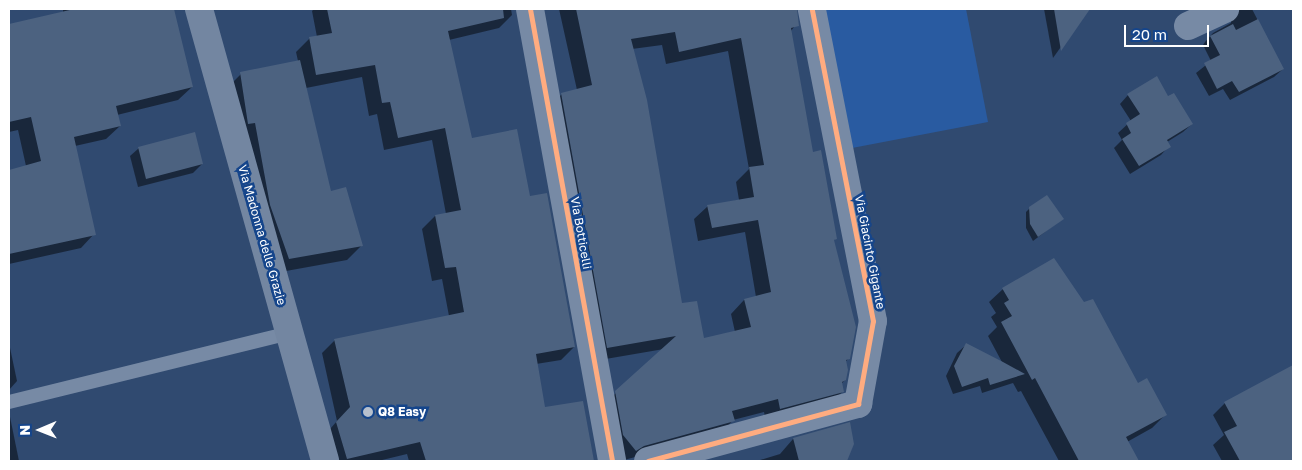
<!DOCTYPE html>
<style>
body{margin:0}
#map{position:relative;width:1302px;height:470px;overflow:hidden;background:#304a70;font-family:"Golos Text",sans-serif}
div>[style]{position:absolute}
.green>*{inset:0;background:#295ba1}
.shadow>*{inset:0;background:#0007}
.building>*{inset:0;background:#4c6280}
.lane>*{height:14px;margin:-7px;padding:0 7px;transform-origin:7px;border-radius:7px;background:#778aa5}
.street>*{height:28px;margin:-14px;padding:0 14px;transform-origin:14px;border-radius:14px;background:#778aa5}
.secondary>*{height:28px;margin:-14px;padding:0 14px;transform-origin:14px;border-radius:14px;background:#7386a1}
.cycleway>*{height:5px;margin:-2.5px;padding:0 2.5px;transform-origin:2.5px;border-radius:2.5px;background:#ffac80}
.dots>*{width:14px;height:14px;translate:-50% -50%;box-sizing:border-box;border:2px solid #15458b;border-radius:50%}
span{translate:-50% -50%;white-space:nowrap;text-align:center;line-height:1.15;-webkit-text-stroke:5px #15458b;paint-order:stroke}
.street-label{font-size:12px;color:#fff}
.poi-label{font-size:12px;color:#fff;font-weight:700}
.left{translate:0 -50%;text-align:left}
.frame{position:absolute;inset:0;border:10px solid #fff;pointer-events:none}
.north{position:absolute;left:15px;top:405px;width:50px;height:50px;-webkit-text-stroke:4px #15458b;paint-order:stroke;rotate:269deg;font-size:14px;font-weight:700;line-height:20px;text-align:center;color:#fff}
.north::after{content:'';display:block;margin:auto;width:18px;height:22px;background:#fff;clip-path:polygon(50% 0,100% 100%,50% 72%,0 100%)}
.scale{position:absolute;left:1124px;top:25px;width:85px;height:22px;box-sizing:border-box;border:2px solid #fff;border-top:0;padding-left:6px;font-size:15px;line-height:18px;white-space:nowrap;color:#fff;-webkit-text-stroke:4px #15458b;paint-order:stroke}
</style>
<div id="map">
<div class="green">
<i style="clip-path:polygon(824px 9px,966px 9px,988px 122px,852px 148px)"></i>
</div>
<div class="shadow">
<i style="clip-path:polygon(63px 9px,173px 9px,192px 87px,178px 100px,117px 115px,120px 126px,106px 139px,75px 146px,94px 234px,81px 248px,9px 264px,9px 172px,26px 166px,18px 130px,9px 132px,9px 26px,63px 13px)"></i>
<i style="clip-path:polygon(314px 9px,511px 9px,512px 15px,499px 28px,449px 40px,471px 139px,529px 198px,574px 347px,561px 360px,536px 364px,544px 409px,582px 402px,593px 461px,409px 461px,407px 454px,378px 461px,330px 461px,323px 437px,337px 421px,322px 353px,335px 340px,449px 316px,442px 279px,432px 281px,422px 229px,435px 216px,446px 214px,432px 140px,384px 150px,377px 114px,369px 116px,362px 77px,306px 88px,330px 192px,361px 246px,347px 260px,275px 273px,227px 88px,241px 74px,298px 61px,296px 52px,310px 38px,317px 37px,312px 11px)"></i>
<i style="clip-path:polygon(evenodd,559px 9px,792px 9px,795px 26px,790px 32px,812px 153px,835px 239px,833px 241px,849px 358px,845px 362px,845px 380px,841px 384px,843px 391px,829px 405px,766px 422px,764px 412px,733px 420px,720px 435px,620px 461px,602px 406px,664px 349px,594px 361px,548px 108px,562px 94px,577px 90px,559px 9px,662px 45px,666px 64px,728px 51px,749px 169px,736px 182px,739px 200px,708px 206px,694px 219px,698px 241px,745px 232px,756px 297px,744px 300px,731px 314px,735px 332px,703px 340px,681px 305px,632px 49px,662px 45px)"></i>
<i style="clip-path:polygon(1044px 9px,1088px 9px,1053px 58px)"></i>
<i style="clip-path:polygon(1229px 9px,1252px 9px,1283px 69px,1274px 77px,1230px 100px,1223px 89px,1209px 96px,1196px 73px,1211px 61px,1203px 45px,1205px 42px,1213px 33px,1231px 23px,1231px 12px)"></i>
<i style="clip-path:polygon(1128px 95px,1168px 98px,1192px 124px,1183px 132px,1167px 142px,1169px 146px,1161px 155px,1130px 174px,1114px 148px,1122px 140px,1118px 133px,1131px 121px,1120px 104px)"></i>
<i style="clip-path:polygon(139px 148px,202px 164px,193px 173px,138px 187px,130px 156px)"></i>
<i style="clip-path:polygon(1030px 208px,1062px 219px,1033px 241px,1026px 228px,1026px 212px)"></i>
<i style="clip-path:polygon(1053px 260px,1138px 385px,1165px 415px,1152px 428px,1127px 442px,1138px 461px,1059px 461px,1021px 391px,1018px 392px,1013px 383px,982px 393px,980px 386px,953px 394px,946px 376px,957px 353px,966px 345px,1003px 364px,988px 336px,997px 327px,991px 317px,996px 313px,989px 302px,1003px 289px)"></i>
<i style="clip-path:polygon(9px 343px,17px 381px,9px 390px)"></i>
<i style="clip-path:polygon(1293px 367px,1293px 461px,1222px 461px,1213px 445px,1224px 435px,1213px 415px,1225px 403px)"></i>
<i style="clip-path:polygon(9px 412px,19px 461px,9px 461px)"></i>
<i style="clip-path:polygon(793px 439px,853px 444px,846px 461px,757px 461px,780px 454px)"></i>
</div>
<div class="building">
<i style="clip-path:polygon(74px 9px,174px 9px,193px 87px,116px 106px,121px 126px,74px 137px,96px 235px,9px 254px,9px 170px,41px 161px,31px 117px,9px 122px,9px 24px)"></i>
<i style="clip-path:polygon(327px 9px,503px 9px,504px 18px,448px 31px,472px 138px,517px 129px,530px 196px,547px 193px,575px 347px,536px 354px,545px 407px,583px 401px,594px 461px,426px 461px,420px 442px,347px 459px,336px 422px,350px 407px,334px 339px,464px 312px,456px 267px,445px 268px,435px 215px,461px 210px,445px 128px,398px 138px,390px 102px,382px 103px,375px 65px,316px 75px,309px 37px,332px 33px)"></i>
<i style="clip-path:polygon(evenodd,576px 9px,797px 9px,799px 26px,791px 28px,813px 152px,821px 150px,837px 239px,834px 240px,856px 327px,850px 359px,846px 360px,848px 370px,846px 380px,842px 382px,844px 392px,780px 409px,778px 399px,732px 411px,735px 421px,644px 446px,636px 451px,623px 435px,615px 391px,676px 336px,607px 348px,561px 93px,592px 85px,576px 9px,675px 32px,679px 52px,741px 38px,764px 165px,749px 167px,754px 197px,707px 205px,712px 228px,758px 220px,771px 292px,744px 299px,751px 327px,704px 338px,697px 301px,682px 303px,647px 100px,631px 39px,675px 32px)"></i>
<i style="clip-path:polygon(1054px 9px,1090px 9px,1061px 51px)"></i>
<i style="clip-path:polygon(1258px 19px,1284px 69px,1239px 92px,1232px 81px,1217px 89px,1204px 63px,1220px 55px,1210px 36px,1233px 24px,1236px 30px)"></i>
<i style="clip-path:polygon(300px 60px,331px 191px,346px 187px,363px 246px,289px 259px,270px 205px,255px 123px,248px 124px,240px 72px)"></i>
<i style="clip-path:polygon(1157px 76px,1168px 96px,1174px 93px,1193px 124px,1167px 140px,1171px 147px,1139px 166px,1122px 139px,1131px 133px,1126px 123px,1140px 114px,1127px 94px)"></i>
<i style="clip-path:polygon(195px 132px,203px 164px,146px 179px,138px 147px)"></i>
<i style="clip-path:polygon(1047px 195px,1064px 219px,1038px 237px,1030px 224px,1029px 207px)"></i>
<i style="clip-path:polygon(1054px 258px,1084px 302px,1093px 299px,1138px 383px,1147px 378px,1167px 415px,1126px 437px,1139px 461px,1079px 461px,1035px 378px,1032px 380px,1001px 322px,1012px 316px,1004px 303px,1009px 300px,1002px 288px)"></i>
<i style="clip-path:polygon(966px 343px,1003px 362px,1025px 374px,990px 385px,988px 378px,962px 387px,954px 366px)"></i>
<i style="clip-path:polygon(1293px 365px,1293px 461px,1240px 461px,1224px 432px,1237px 426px,1224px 402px)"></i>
<i style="clip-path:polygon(850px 422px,854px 444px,847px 461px,799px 461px,793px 438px)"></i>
</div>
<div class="lane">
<i style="left:9px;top:402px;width:289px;rotate:-13.8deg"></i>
</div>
<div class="street">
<i style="left:530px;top:9px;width:459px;rotate:79.7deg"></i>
<i style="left:1188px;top:26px;width:41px;rotate:-24.7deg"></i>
<i style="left:648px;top:461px;width:218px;rotate:-15.2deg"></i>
<i style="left:858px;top:404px;width:84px;rotate:-79.8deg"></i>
<i style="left:873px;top:321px;width:318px;rotate:-101.1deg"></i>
</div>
<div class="secondary">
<i style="left:199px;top:9px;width:469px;rotate:74.4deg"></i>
</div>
<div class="cycleway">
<i style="left:530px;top:9px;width:459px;rotate:79.7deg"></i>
<i style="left:648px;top:461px;width:218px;rotate:-15.2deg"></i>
<i style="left:858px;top:404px;width:84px;rotate:-79.8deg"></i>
<i style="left:873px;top:321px;width:318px;rotate:-101.1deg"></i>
</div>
<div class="dots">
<i style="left:368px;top:412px;background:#b7c0cd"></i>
</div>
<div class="street-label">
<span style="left:581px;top:233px;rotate:80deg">Via Botticelli</span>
<span style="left:262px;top:235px;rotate:74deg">Via Madonna delle Grazie</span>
<span style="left:870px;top:252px;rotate:79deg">Via Giacinto Gigante</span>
</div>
<div class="poi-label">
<span class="left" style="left:378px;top:412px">Q8 Easy</span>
</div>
<div class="frame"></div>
<div class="north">N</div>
<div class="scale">20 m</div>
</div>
